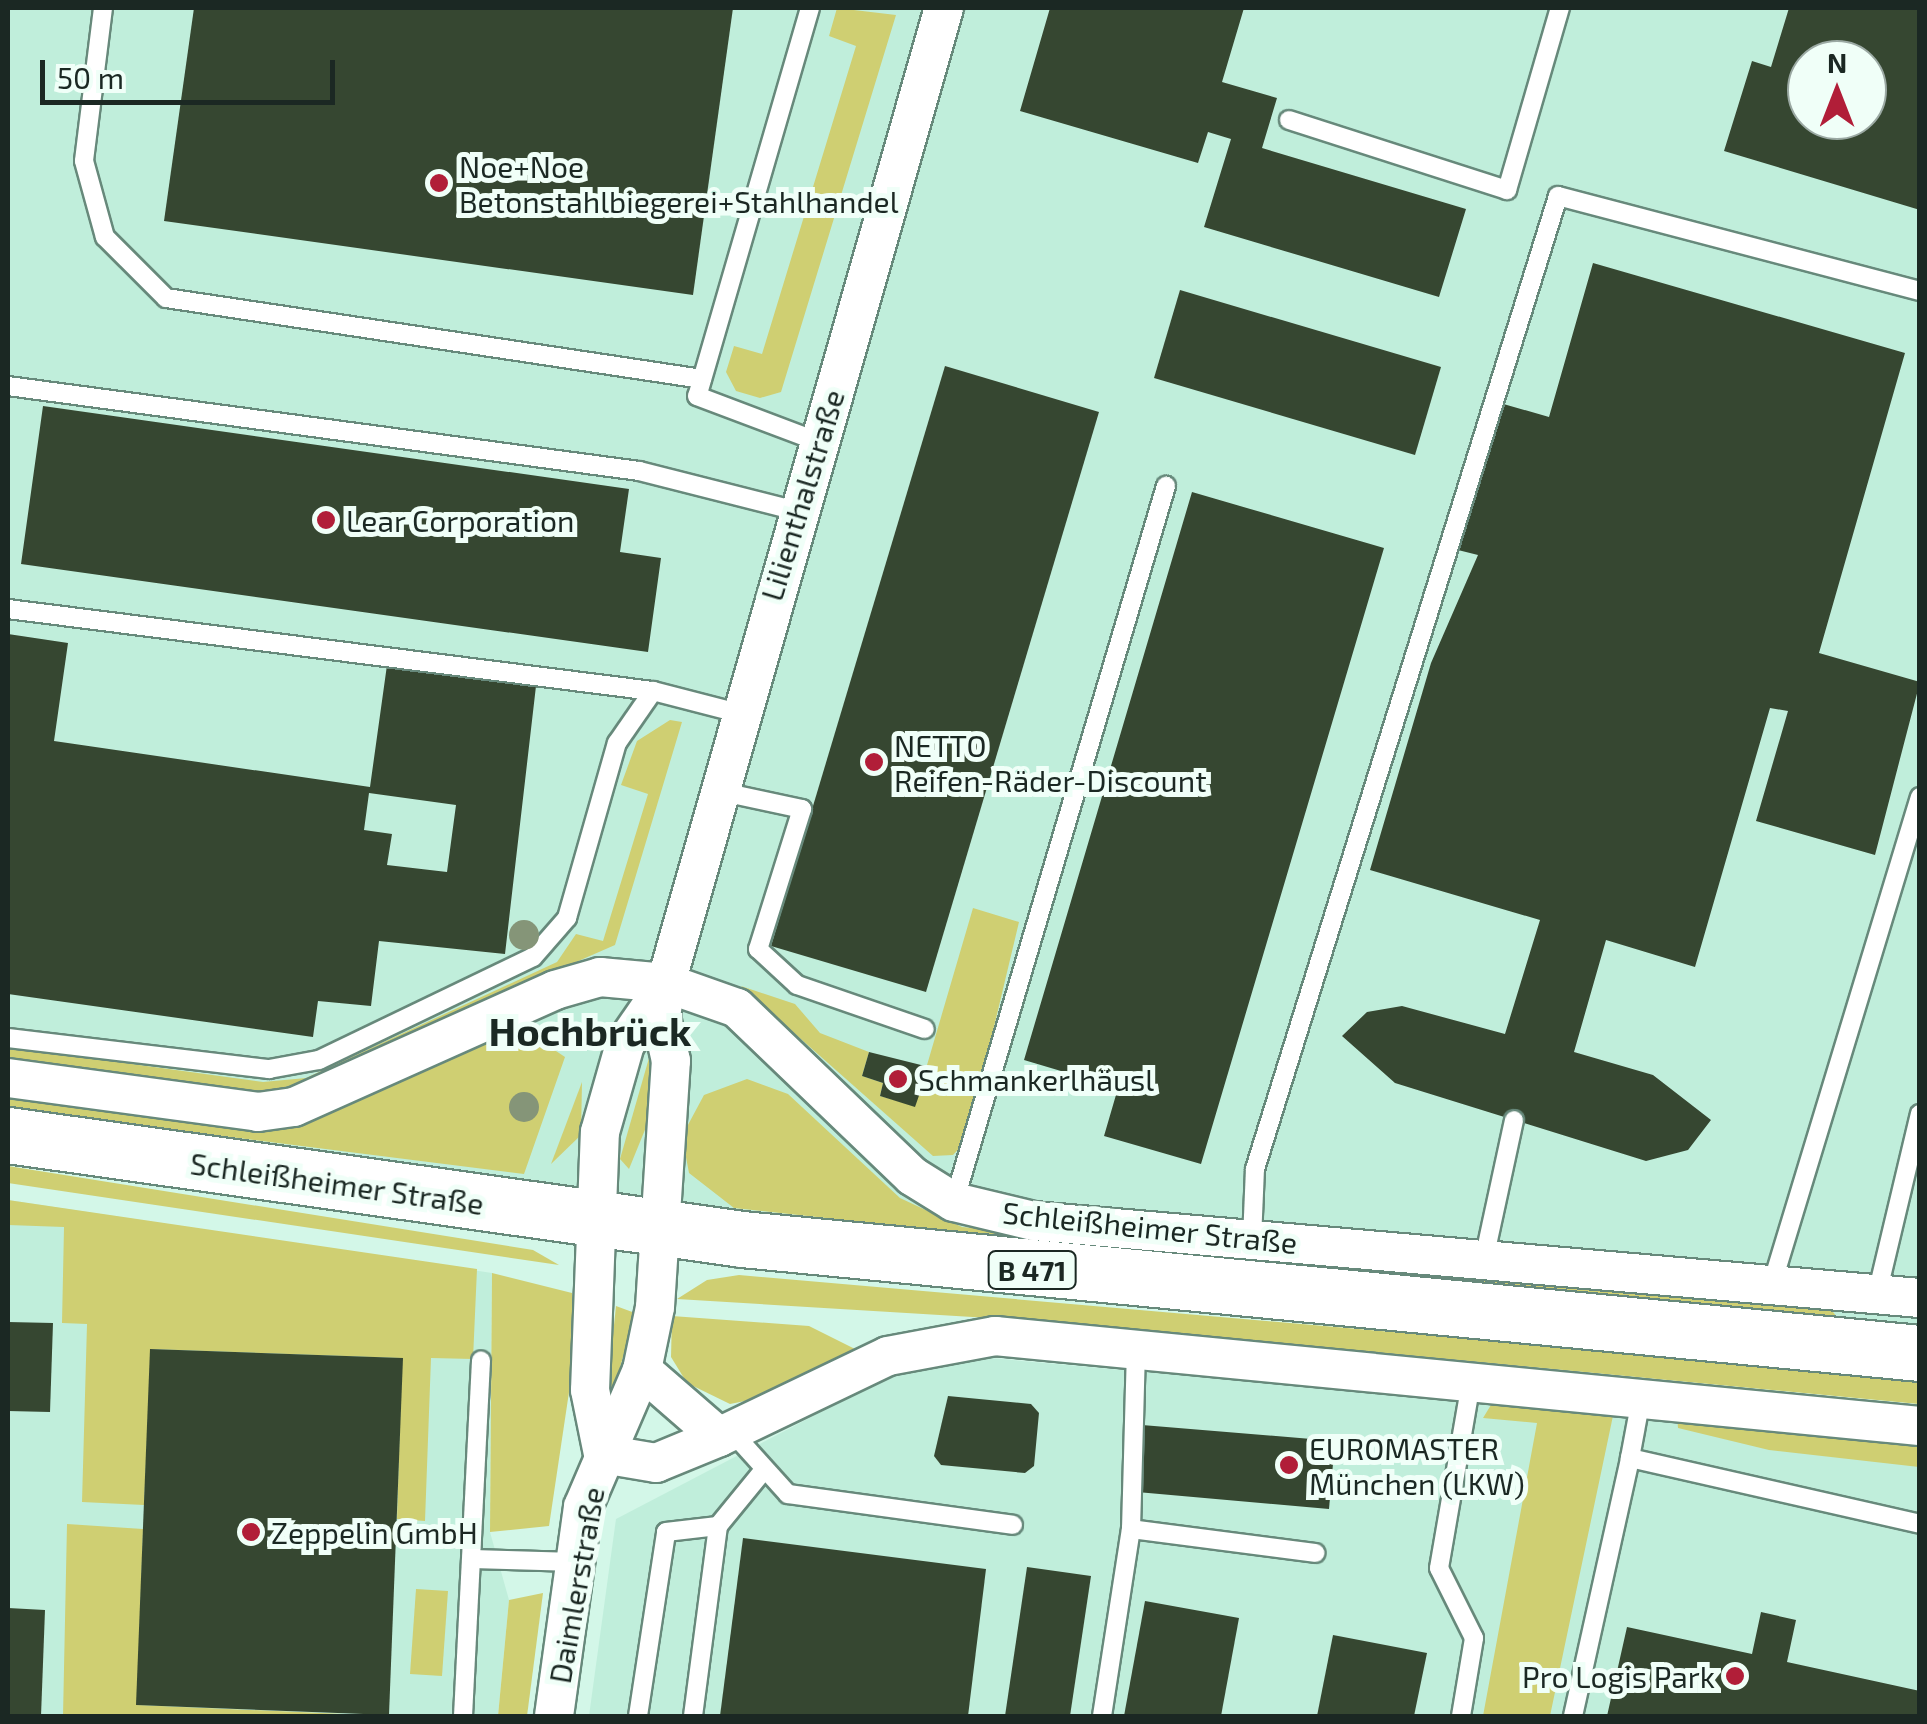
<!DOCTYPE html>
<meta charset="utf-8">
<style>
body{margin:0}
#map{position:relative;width:1927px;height:1724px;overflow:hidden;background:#d3f7e8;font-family:"Exo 2",sans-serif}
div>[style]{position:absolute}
.built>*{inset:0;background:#c0eedb}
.green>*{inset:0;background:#cfcf72}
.building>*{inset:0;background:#364731}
.roads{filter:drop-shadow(2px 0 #67897b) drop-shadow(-2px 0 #67897b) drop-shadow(0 2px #67897b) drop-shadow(0 -2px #67897b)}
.service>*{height:18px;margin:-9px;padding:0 9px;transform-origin:9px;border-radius:9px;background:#fff}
.minor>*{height:38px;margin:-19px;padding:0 19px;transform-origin:19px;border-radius:19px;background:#fff}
.primary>*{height:55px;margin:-27.5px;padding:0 27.5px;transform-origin:27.5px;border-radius:27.5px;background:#fff}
.trees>*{width:30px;height:30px;margin:-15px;border-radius:50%;background:#859578}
.dots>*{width:28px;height:28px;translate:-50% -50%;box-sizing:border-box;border:5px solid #f0fff8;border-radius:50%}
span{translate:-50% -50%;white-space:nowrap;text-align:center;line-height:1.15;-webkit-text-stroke:10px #f0fff8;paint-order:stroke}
.shield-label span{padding:2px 8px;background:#f0fff8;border:2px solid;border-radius:8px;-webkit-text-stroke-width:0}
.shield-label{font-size:28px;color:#1b2823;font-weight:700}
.poi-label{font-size:30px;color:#1b2823}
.left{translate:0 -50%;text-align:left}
.right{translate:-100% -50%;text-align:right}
.street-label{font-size:30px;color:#1b2823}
.district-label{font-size:40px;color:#1b2823;font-weight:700}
.frame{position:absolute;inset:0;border:10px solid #1b2823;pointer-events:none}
.north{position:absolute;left:1787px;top:40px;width:100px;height:100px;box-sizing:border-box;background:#f0fff8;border:2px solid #9ba9a3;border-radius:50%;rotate:0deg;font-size:28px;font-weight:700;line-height:40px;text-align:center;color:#1b2823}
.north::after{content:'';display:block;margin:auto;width:35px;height:45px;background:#b11e38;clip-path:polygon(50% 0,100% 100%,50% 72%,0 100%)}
.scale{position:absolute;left:40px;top:60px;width:295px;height:45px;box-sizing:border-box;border:5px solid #1b2823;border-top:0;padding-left:12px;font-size:30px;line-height:35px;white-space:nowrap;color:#1b2823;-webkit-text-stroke:8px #f0fff8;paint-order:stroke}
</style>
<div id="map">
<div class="built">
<i style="clip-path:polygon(evenodd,8px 8px,1919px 8px,1919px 1363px,8px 1142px,8px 8px,1807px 60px,1867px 60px,1867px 120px,1807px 120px,1807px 60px)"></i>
<i style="clip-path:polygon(8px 1200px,492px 1273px,490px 1532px,509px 1600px,498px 1716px,8px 1716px)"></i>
<i style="clip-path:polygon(934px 1353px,1919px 1442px,1919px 1716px,589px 1716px,616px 1519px)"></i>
</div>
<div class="green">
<i style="clip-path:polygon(837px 8px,896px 15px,781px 392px,760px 398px,736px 391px,726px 372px,734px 346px,762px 354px,856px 46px,829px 36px)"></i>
<i style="clip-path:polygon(670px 720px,682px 722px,615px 945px,297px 1084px,266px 1092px,8px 1057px,8px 1047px,263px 1082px,306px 1078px,557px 962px,576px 934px,603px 941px,648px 794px,621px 785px,637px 741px)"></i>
<i style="clip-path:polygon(973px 908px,1019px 922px,967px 1140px,953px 1155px,933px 1156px,741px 986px,795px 1004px,820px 1033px,869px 1052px,862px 1076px,883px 1083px,880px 1096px,915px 1106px)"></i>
<i style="clip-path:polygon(508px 1034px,532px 1035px,565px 1057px,524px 1174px,8px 1109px,8px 1091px,250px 1128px)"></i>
<i style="clip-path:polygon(649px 1058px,651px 1115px,629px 1169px,620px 1159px)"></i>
<i style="clip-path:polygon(747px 1079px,788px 1094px,900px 1198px,962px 1227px,1830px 1308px,1846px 1329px,734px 1208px,689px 1173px,682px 1136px,704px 1095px)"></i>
<i style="clip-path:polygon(582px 1082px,581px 1135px,551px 1164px)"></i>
<i style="clip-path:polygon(8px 1166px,533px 1250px,559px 1265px,8px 1183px)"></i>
<i style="clip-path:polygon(8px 1200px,477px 1269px,473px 1359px,431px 1358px,425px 1521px,397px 1519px,402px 1358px,151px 1349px,144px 1505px,82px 1502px,87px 1324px,62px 1323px,64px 1227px,8px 1225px)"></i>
<i style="clip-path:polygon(492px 1273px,572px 1293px,575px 1352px,549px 1526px,490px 1532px)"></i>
<i style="clip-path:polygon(739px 1275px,1919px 1378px,1919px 1404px,1072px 1323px,677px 1299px,707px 1280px)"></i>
<i style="clip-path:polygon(616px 1306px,635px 1313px,612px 1397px,607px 1392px)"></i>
<i style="clip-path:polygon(672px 1316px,809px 1326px,855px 1349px,760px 1398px,730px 1404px,687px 1383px,671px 1357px)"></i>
<i style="clip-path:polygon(1494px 1400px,1614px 1411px,1550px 1716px,1483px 1716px,1537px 1423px,1483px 1418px)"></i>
<i style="clip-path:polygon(1677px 1416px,1919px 1442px,1919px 1467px,1769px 1450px,1678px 1428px)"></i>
<i style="clip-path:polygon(67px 1524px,143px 1529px,137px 1705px,389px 1716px,63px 1716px)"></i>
<i style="clip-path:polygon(416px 1589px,448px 1591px,442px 1676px,410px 1674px)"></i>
<i style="clip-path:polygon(543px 1593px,527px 1716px,498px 1716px,509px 1600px)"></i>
</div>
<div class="building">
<i style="clip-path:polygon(194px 8px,733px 8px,693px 295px,164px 221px)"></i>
<i style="clip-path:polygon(1050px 8px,1244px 8px,1222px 82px,1277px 98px,1262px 148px,1466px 209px,1439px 297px,1204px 227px,1231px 139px,1208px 132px,1198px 163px,1020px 111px)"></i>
<i style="clip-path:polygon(evenodd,1789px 8px,1920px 8px,1920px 210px,1724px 151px,1752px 61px,1771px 67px,1789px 8px,1807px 60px,1867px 60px,1867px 120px,1807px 120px,1807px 60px)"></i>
<i style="clip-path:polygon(1593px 263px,1905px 353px,1819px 653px,1920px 682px,1875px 855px,1756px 821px,1788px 711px,1770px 708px,1695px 967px,1606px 940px,1574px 1052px,1653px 1075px,1711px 1120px,1688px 1150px,1646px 1161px,1395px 1083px,1342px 1036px,1367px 1012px,1402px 1006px,1505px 1034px,1540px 920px,1370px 870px,1431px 663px,1478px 555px,1458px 550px,1500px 403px,1549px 417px)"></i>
<i style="clip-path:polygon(1180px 290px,1441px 367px,1415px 455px,1154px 378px)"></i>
<i style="clip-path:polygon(945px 366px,1099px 412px,926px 992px,771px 946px)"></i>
<i style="clip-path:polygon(43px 406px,629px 489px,620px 552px,661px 558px,648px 652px,21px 564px)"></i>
<i style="clip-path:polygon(1192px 492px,1384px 548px,1201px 1164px,1104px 1136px,1118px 1088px,1024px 1060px)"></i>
<i style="clip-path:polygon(evenodd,8px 634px,68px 643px,54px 741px,370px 787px,387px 665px,536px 686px,505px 954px,379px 941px,371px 1006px,318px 1001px,313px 1037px,8px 994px,8px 634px,369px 793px,456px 805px,447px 872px,387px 865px,392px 834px,364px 830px,369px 793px)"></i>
<i style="clip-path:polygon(869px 1052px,929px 1067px,915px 1107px,880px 1096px,883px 1083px,862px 1076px)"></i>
<i style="clip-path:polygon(8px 1322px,53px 1323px,50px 1412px,8px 1411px)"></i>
<i style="clip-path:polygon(150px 1349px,403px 1358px,389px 1715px,136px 1705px)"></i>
<i style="clip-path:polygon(948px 1396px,1031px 1404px,1039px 1413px,1034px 1466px,1025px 1473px,941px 1465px,934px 1456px)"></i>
<i style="clip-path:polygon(1142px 1425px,1335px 1441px,1329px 1509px,1137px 1492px)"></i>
<i style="clip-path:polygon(743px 1538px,986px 1569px,968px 1716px,720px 1716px)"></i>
<i style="clip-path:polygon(1027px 1567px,1091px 1576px,1070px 1716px,1005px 1716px)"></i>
<i style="clip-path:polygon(1145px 1601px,1239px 1618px,1221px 1716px,1124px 1716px)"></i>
<i style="clip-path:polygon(8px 1608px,45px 1610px,41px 1716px,8px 1716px)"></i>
<i style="clip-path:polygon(1761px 1612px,1796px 1620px,1787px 1662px,1920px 1691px,1920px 1716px,1607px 1716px,1627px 1627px,1752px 1654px)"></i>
<i style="clip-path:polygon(1333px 1635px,1427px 1653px,1414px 1716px,1317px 1716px)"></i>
</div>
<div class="roads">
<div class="service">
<i style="left:103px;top:8px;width:154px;rotate:97.1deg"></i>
<i style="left:84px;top:161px;width:79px;rotate:74.6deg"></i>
<i style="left:105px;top:237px;width:86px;rotate:45deg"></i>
<i style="left:166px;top:298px;width:542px;rotate:8.59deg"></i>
<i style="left:810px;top:8px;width:404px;rotate:106.2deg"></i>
<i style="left:697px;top:396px;width:130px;rotate:20.7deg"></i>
<i style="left:1289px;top:120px;width:229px;rotate:17.8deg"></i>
<i style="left:1507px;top:190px;width:190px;rotate:-73.8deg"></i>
<i style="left:8px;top:386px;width:637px;rotate:7.67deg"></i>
<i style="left:639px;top:471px;width:163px;rotate:14.2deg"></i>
<i style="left:8px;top:609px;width:650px;rotate:7.25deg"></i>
<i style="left:653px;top:691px;width:88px;rotate:14.5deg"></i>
<i style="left:718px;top:791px;width:86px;rotate:12.1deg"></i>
<i style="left:802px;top:809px;width:147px;rotate:107.4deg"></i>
<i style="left:758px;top:949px;width:53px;rotate:42.7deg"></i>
<i style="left:797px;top:985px;width:135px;rotate:19deg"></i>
<i style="left:8px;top:1038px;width:263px;rotate:6.8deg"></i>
<i style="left:269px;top:1069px;width:51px;rotate:-10.2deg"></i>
<i style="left:319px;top:1060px;width:237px;rotate:-25.7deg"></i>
<i style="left:533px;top:957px;width:52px;rotate:-48.9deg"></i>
<i style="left:567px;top:918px;width:182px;rotate:-74.1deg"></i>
<i style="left:617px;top:743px;width:63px;rotate:-55.3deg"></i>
<i style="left:954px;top:1202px;width:747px;rotate:-73.51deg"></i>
<i style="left:1252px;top:1240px;width:71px;rotate:-87.6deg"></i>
<i style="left:1255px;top:1169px;width:1019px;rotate:-72.7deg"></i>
<i style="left:1558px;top:196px;width:374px;rotate:14.7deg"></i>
<i style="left:1484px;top:1259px;width:142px;rotate:-77.8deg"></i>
<i style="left:1772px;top:1284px;width:509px;rotate:-73.1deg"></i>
<i style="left:1877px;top:1294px;width:185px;rotate:-76.6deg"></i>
<i style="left:1641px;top:1399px;width:60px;rotate:100.6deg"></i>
<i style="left:1630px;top:1458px;width:297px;rotate:12.8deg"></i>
<i style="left:731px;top:1431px;width:85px;rotate:47.9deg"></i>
<i style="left:788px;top:1494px;width:227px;rotate:7.8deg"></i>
<i style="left:1131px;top:1529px;width:186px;rotate:7.4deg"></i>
<i style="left:473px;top:1559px;width:102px;rotate:1.7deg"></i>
<i style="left:463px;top:1716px;width:356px;rotate:-87.1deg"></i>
<i style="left:638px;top:1716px;width:186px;rotate:-81.3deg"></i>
<i style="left:666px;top:1532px;width:52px;rotate:-6.6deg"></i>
<i style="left:693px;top:1716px;width:192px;rotate:-82.5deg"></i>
<i style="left:718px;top:1526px;width:71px;rotate:-50.7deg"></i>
<i style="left:1102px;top:1716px;width:189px;rotate:-81.2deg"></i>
<i style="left:1131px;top:1529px;width:179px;rotate:-88.4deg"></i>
<i style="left:1461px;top:1716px;width:79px;rotate:-80.5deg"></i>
<i style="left:1474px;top:1638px;width:78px;rotate:-116.6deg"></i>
<i style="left:1439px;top:1568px;width:188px;rotate:-80.2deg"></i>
<i style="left:1573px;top:1716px;width:264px;rotate:-77.5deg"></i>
</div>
<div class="minor">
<i style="left:8px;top:1078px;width:252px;rotate:7.7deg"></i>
<i style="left:258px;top:1112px;width:36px;rotate:-8deg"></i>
<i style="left:294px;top:1107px;width:286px;rotate:-24.1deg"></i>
<i style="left:555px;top:990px;width:47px;rotate:-16.1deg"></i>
<i style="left:600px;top:977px;width:66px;rotate:5.2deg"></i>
<i style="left:666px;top:983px;width:75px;rotate:19.4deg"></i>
<i style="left:737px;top:1008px;width:243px;rotate:43.8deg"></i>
<i style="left:912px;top:1176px;width:49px;rotate:31.8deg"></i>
<i style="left:954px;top:1202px;width:82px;rotate:13.4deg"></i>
<i style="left:1034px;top:1221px;width:889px;rotate:4.97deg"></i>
<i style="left:642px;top:1370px;width:102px;rotate:41deg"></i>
<i style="left:719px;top:1437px;width:187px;rotate:-25.6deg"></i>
<i style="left:888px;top:1356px;width:109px;rotate:-10.6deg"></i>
<i style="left:995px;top:1336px;width:929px;rotate:5.56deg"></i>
<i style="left:603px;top:1454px;width:65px;rotate:-101.5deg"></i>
<i style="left:590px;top:1390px;width:258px;rotate:-87.8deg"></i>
<i style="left:600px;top:1132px;width:91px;rotate:-74.1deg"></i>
<i style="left:625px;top:1044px;width:67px;rotate:-55.4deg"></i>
<i style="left:603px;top:1454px;width:54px;rotate:9.6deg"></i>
<i style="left:656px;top:1463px;width:68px;rotate:-22.4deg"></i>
<i style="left:554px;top:1716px;width:211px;rotate:-82.1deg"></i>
<i style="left:583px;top:1507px;width:149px;rotate:-66.7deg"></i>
<i style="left:642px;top:1370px;width:64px;rotate:-78.3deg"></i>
<i style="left:655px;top:1307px;width:247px;rotate:-86.3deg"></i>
<i style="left:671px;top:1061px;width:45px;rotate:-102.8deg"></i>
<i style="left:661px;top:1017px;width:34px;rotate:-82deg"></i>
<i style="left:666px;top:983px;width:1014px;rotate:-74.09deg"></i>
</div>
<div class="primary">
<i style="left:8px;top:1135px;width:741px;rotate:8.06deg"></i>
<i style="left:742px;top:1239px;width:1184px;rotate:5.53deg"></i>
</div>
</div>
<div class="trees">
<i style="left:524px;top:935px"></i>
<i style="left:524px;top:1107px"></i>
</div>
<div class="dots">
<i style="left:439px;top:183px;background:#b11e38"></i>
<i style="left:326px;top:520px;background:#b11e38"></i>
<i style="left:874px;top:762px;background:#b11e38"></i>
<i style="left:898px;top:1079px;background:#b11e38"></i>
<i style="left:1289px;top:1465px;background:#b11e38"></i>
<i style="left:251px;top:1532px;background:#b11e38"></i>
<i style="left:1735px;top:1676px;background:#b11e38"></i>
</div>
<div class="shield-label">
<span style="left:1032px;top:1270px">B 471</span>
</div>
<div class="poi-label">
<span class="left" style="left:459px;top:183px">Noe+Noe<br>Betonstahlbiegerei+Stahlhandel</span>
<span class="left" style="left:346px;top:520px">Lear Corporation</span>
<span class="left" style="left:894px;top:762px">NETTO<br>Reifen-Räder-Discount</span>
<span class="left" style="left:918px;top:1079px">Schmankerlhäusl</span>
<span class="left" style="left:1309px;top:1465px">EUROMASTER<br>München (LKW)</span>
<span class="left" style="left:271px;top:1532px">Zeppelin GmbH</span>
<span class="right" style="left:1715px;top:1676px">Pro Logis Park</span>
</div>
<div class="street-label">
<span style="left:802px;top:495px;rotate:-73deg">Lilienthalstraße</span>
<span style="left:337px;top:1183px;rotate:8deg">Schleißheimer Straße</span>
<span style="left:1150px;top:1227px;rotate:6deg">Schleißheimer Straße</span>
<span style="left:576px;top:1585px;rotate:-80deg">Daimlerstraße</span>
</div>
<div class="district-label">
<span style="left:590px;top:1030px">Hochbrück</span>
</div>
<div class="frame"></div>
<div class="north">N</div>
<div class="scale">50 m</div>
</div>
